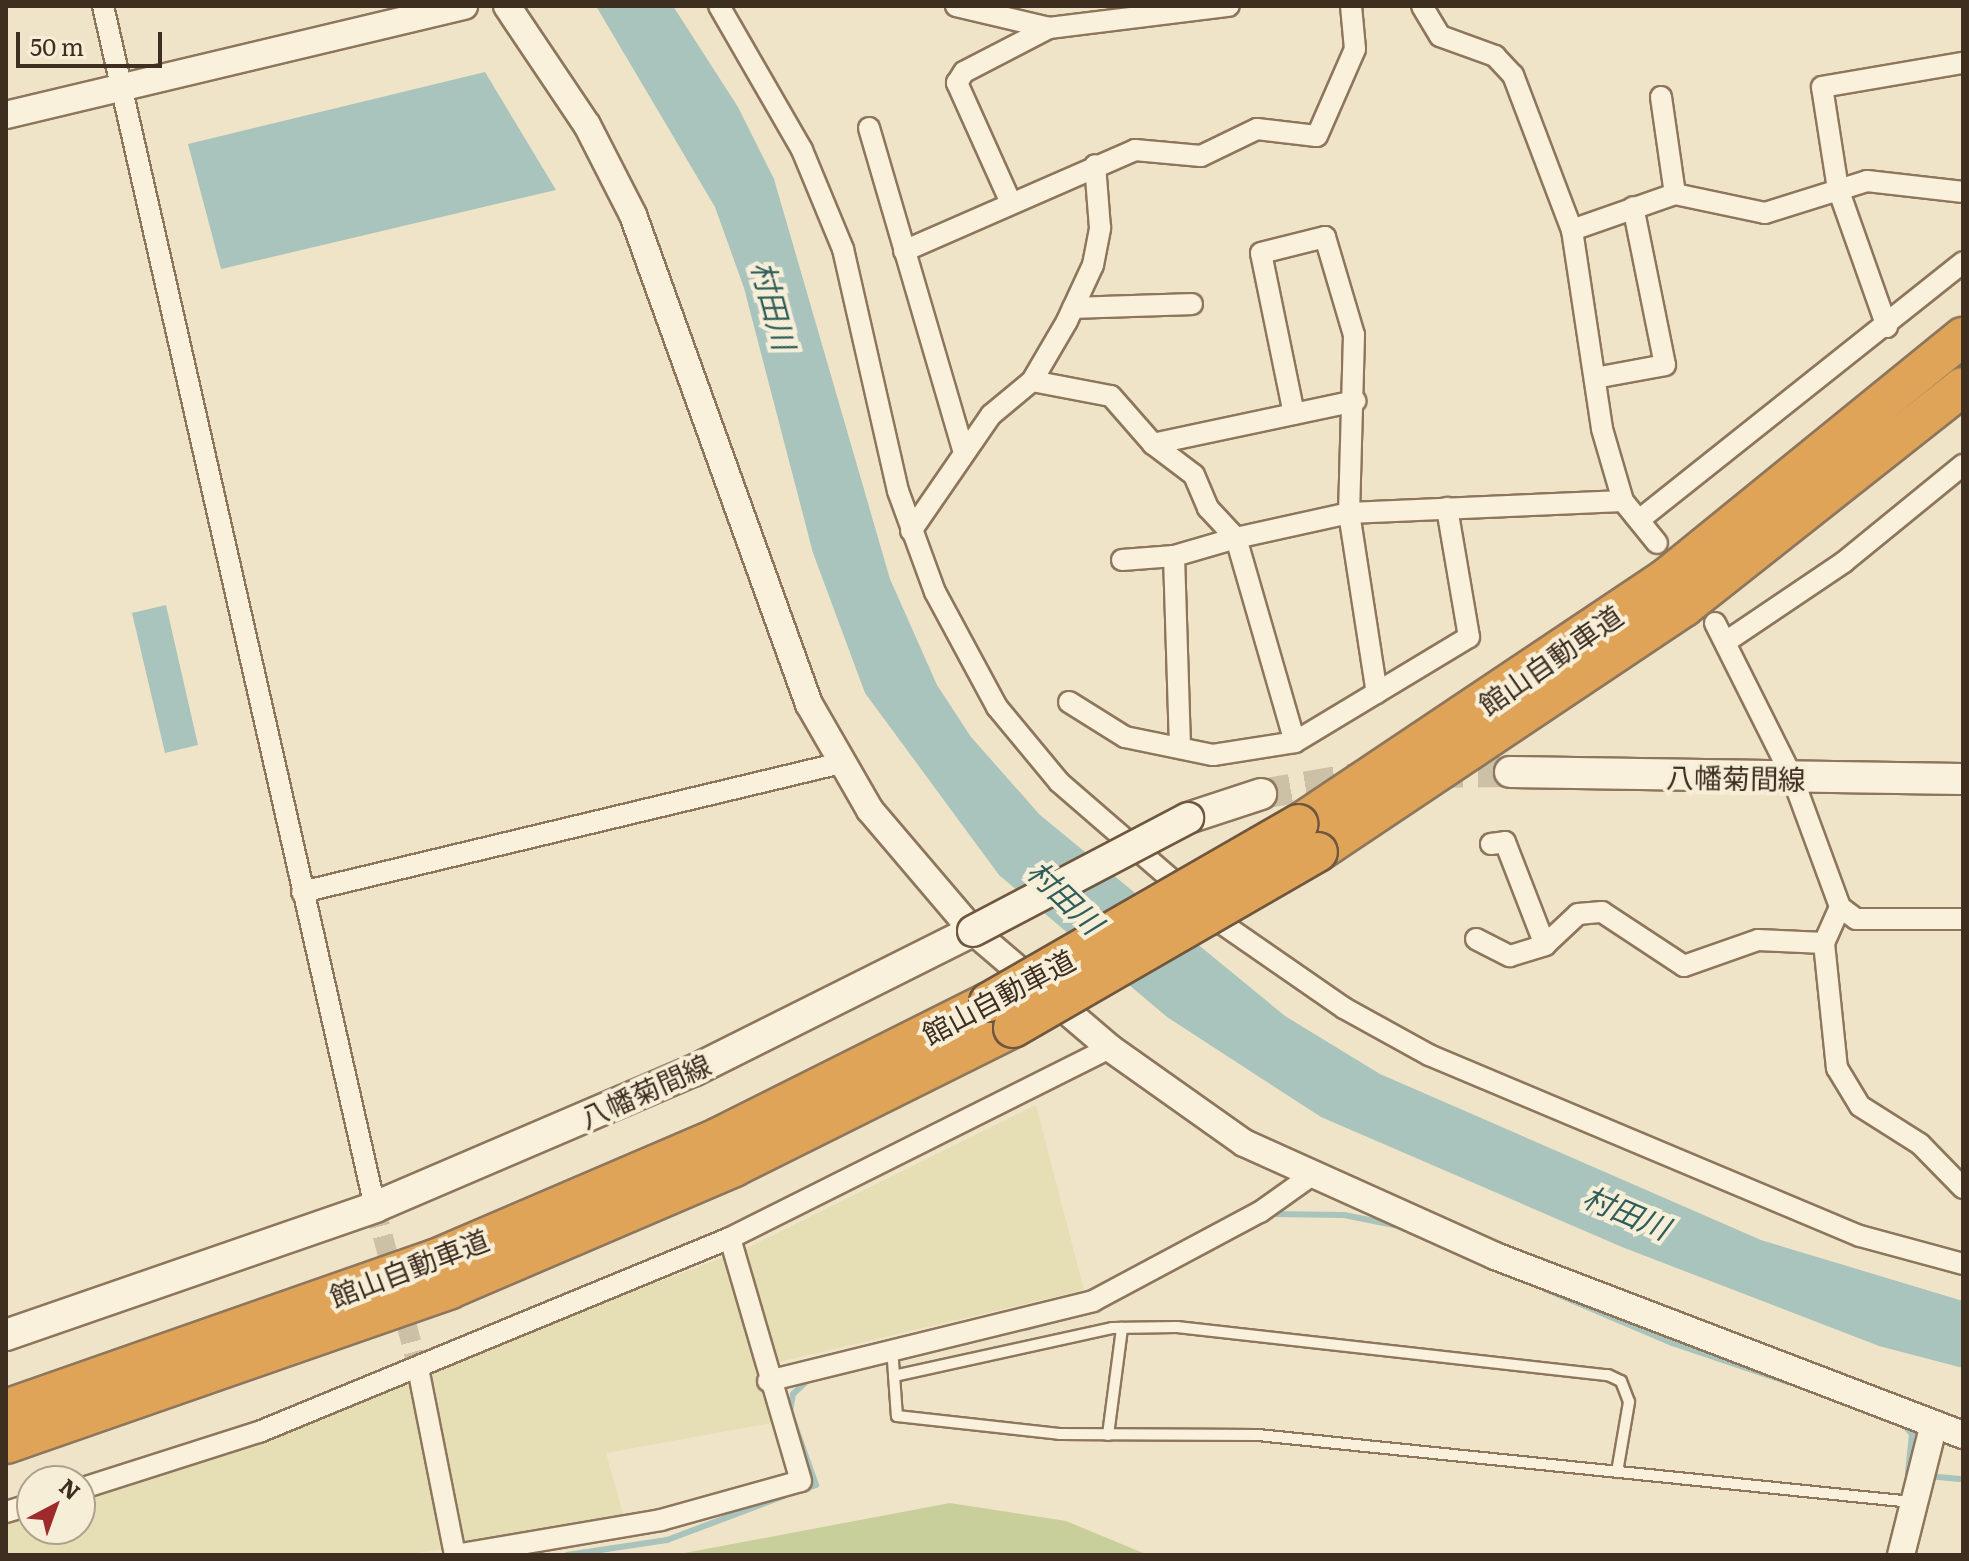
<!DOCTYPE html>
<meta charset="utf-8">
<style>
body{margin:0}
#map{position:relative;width:1969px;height:1561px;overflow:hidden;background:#f0e4c8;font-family:Literata,"Noto Sans JP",serif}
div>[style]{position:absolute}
.farmland>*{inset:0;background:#e6deb5}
.green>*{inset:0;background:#c9cf9b}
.water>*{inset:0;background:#a9c4bc}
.stream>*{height:6px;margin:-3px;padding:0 3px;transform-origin:3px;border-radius:3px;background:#a9c4bc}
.minor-tunnel>*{height:20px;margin-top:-10px;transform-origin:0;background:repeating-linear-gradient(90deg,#ccc0a6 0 20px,transparent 0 30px)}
.secondary-tunnel>*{height:30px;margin-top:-15px;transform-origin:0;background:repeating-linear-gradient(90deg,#ccc0a6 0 30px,transparent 0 45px)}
.roads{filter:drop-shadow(2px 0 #8d765c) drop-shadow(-2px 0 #8d765c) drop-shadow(0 2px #8d765c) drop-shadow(0 -2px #8d765c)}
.service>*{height:10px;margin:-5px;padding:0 5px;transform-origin:5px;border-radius:5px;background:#faf1dc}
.minor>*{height:20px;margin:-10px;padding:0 10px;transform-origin:10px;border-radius:10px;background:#faf1dc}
.tertiary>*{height:26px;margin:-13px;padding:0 13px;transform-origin:13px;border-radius:13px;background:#faf1dc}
.secondary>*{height:30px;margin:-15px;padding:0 15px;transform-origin:15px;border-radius:15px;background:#faf1dc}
.motorway>*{height:38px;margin:-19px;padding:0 19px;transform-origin:19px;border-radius:19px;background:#e0a458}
.bridges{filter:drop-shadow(2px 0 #6f573f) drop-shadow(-2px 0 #6f573f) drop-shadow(0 2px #6f573f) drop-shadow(0 -2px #6f573f)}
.secondary-bridge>*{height:30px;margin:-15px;padding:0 15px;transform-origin:15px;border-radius:15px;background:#faf1dc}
.motorway-bridge>*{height:38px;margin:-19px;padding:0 19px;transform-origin:19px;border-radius:19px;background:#e0a458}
span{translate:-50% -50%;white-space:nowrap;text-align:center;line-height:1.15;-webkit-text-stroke:8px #f7eed8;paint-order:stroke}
.street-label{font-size:28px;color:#3d2e20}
.water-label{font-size:30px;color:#2f5d5a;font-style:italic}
.frame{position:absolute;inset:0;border:8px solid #3d2e20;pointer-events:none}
.north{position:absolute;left:16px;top:1465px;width:80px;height:80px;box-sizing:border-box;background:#f7eed8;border:2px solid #ada18e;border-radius:50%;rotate:41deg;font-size:22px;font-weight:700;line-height:32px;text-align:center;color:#3d2e20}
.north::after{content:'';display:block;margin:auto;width:28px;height:36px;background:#9e2a2b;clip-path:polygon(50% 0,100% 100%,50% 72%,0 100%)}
.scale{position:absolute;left:16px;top:32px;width:146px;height:36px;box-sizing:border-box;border:4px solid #3d2e20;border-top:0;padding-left:10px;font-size:24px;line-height:28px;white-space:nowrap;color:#3d2e20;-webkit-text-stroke:6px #f7eed8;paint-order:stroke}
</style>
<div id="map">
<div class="farmland">
<i style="clip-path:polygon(1036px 1105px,1084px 1290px,754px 1368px,771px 1423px,606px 1453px,625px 1520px,404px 1555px,6px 1555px,6px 1519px,32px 1513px,32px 1529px,80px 1529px,80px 1500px,743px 1250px)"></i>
</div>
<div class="green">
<i style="clip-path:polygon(950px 1503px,1066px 1521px,1148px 1555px,674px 1555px)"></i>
</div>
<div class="water">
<i style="clip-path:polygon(596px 6px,673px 6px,738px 107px,774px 179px,890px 579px,937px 685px,971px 737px,1040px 815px,1285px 1016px,1380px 1074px,1761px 1240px,1963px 1301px,1963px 1368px,1879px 1346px,1622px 1247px,1321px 1117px,1167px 1017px,999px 875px,865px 693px,813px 553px,744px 288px,715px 207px)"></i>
<i style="clip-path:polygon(485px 72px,556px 190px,221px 269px,188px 144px)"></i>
<i style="clip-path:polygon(166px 605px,198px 745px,165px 753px,132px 613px)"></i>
</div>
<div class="stream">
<i style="left:1272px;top:1214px;width:72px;rotate:0.8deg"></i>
<i style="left:1344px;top:1215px;width:56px;rotate:11.3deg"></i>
<i style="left:1545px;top:1289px;width:138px;rotate:23deg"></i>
<i style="left:1672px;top:1343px;width:122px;rotate:18.6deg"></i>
<i style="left:1026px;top:1328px;width:49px;rotate:-15.5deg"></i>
<i style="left:1900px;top:1421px;width:18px;rotate:47deg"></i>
<i style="left:1912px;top:1434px;width:39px;rotate:96deg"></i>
<i style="left:1908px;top:1473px;width:8px;rotate:7deg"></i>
<i style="left:1927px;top:1476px;width:36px;rotate:5deg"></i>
<i style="left:802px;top:1490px;width:15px;rotate:-20deg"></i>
<i style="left:816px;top:1485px;width:78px;rotate:-109.4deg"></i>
<i style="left:790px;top:1411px;width:17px;rotate:-80deg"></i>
<i style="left:793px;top:1394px;width:22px;rotate:-43deg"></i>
<i style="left:567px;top:1555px;width:101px;rotate:-8.5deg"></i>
<i style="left:667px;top:1540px;width:125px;rotate:-20.6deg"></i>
</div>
<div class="minor-tunnel">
<i style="left:375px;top:1207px;width:167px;rotate:75deg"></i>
</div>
<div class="secondary-tunnel">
<i style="left:1433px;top:773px;width:77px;rotate:-0.7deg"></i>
<i style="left:1261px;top:794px;width:114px;rotate:-9.6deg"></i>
</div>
<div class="roads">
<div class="service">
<i style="left:892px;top:1347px;width:69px;rotate:85.9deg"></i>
<i style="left:897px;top:1416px;width:163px;rotate:6.3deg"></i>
<i style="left:1059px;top:1434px;width:199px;rotate:0.3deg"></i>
<i style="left:1258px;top:1435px;width:657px;rotate:5.85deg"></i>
<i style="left:894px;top:1376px;width:223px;rotate:-12.4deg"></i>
<i style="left:1112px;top:1328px;width:65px;rotate:-0.9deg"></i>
<i style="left:1177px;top:1327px;width:434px;rotate:6.4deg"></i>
<i style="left:1608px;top:1375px;width:14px;rotate:25deg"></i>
<i style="left:1621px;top:1381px;width:22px;rotate:69deg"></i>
<i style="left:1629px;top:1402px;width:71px;rotate:99.7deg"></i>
<i style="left:1108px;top:1435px;width:108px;rotate:-82.5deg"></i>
</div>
<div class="minor">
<i style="left:103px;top:6px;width:1231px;rotate:77.24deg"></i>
<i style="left:719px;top:6px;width:166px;rotate:60deg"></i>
<i style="left:802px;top:150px;width:107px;rotate:67.5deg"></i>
<i style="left:843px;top:249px;width:248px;rotate:77.2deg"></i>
<i style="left:898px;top:491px;width:108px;rotate:69.9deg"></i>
<i style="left:935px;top:592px;width:131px;rotate:61.7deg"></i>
<i style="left:997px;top:707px;width:97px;rotate:50.4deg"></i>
<i style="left:1059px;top:782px;width:218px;rotate:40.9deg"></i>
<i style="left:1224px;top:925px;width:146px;rotate:34.7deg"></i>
<i style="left:1344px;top:1008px;width:97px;rotate:28.9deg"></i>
<i style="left:1429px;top:1055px;width:467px;rotate:22.8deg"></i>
<i style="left:1860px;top:1236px;width:107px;rotate:15.2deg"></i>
<i style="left:956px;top:6px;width:96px;rotate:13.3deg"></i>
<i style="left:1049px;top:28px;width:181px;rotate:-7deg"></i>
<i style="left:1422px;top:6px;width:35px;rotate:59deg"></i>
<i style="left:1440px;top:36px;width:59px;rotate:20deg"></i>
<i style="left:1495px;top:56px;width:26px;rotate:47deg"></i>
<i style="left:1513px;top:75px;width:166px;rotate:69.2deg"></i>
<i style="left:1572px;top:230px;width:201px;rotate:81.4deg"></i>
<i style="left:1602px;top:429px;width:75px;rotate:73.7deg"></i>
<i style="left:1623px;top:501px;width:54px;rotate:51deg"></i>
<i style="left:1661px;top:97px;width:98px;rotate:81.8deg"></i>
<i style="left:869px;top:128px;width:338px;rotate:73.7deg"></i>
<i style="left:1011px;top:203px;width:132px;rotate:-114.2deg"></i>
<i style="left:957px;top:83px;width:13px;rotate:-58deg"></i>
<i style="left:964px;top:72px;width:96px;rotate:-27.4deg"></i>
<i style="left:1572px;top:230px;width:109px;rotate:-19.3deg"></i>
<i style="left:1675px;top:194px;width:92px;rotate:11.9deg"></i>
<i style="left:1765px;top:213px;width:107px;rotate:-17.4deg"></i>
<i style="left:1867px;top:181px;width:97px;rotate:6.5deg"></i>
<i style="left:904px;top:251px;width:252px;rotate:-23.6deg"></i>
<i style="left:1135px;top:150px;width:66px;rotate:5.2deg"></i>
<i style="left:1201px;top:156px;width:62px;rotate:-25.7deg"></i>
<i style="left:1257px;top:129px;width:60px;rotate:6.7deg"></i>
<i style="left:1317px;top:136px;width:95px;rotate:-66.4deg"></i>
<i style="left:1355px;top:49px;width:43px;rotate:-95.3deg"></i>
<i style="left:1073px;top:308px;width:119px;rotate:-1.9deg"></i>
<i style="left:1887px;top:327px;width:146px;rotate:-109.5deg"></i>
<i style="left:1838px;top:189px;width:103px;rotate:-98.9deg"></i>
<i style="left:1822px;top:87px;width:143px;rotate:-9.7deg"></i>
<i style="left:1595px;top:378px;width:71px;rotate:-10.5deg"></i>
<i style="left:1665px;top:365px;width:161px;rotate:-101.4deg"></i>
<i style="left:1032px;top:381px;width:80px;rotate:10.8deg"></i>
<i style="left:1111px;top:396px;width:64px;rotate:48.8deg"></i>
<i style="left:1153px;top:444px;width:51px;rotate:37.1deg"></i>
<i style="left:1194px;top:475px;width:36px;rotate:67deg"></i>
<i style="left:1208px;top:508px;width:41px;rotate:47deg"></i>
<i style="left:1236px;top:538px;width:116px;rotate:-12.5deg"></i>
<i style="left:1349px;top:513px;width:274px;rotate:-2.5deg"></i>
<i style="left:1294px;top:414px;width:164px;rotate:-101.6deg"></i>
<i style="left:1261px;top:253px;width:66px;rotate:-14deg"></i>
<i style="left:1325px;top:237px;width:102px;rotate:73.5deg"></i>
<i style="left:1354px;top:335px;width:178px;rotate:91.6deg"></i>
<i style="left:1349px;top:513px;width:182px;rotate:81.2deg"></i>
<i style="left:1153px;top:444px;width:207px;rotate:-12deg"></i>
<i style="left:1639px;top:520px;width:414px;rotate:-38.5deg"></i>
<i style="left:911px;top:531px;width:141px;rotate:-55.4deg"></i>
<i style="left:991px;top:415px;width:53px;rotate:-39.7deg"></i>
<i style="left:1032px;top:381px;width:69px;rotate:-59.7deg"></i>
<i style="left:1067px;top:321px;width:62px;rotate:-65.1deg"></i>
<i style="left:1093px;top:265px;width:38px;rotate:-79deg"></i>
<i style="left:1100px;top:228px;width:63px;rotate:-94.5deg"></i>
<i style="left:1174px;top:556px;width:190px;rotate:88.2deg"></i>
<i style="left:1122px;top:560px;width:52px;rotate:-4.4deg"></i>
<i style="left:1174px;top:556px;width:65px;rotate:-16.2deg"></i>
<i style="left:1236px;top:538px;width:212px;rotate:73.9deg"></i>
<i style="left:1715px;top:623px;width:174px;rotate:63.4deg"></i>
<i style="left:1793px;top:779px;width:136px;rotate:69.8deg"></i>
<i style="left:1840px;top:907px;width:20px;rotate:37deg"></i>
<i style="left:1856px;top:919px;width:107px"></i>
<i style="left:1727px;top:641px;width:141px;rotate:-34deg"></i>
<i style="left:1844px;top:562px;width:154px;rotate:-39.2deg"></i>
<i style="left:1069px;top:702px;width:66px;rotate:32deg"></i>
<i style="left:1125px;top:737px;width:90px;rotate:11.6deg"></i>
<i style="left:1213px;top:755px;width:83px;rotate:-9deg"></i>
<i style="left:1295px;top:742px;width:203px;rotate:-31.1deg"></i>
<i style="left:1469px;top:637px;width:131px;rotate:-99.7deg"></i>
<i style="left:1491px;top:844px;width:14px;rotate:-8deg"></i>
<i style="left:1505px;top:842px;width:110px;rotate:68.8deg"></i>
<i style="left:1545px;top:945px;width:45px;rotate:-43.2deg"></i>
<i style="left:1578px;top:914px;width:24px;rotate:-5deg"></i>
<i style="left:1602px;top:912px;width:98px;rotate:33.4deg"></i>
<i style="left:1684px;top:966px;width:78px;rotate:-19.4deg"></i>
<i style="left:1758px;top:940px;width:66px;rotate:2.6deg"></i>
<i style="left:302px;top:892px;width:554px;rotate:-13.46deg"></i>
<i style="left:1840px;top:907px;width:39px;rotate:114deg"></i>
<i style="left:1824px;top:943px;width:126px;rotate:84.1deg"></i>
<i style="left:1837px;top:1068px;width:44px;rotate:58.8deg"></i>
<i style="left:1860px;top:1106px;width:71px;rotate:32.3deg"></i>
<i style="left:1920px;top:1144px;width:62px;rotate:45.7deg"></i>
<i style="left:1476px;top:939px;width:38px;rotate:27deg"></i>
<i style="left:1510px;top:956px;width:37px;rotate:-17deg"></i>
<i style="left:418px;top:1368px;width:191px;rotate:78.8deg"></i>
<i style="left:768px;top:1381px;width:335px;rotate:-13.8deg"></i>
<i style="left:1093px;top:1301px;width:189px;rotate:-28.1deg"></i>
<i style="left:1260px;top:1212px;width:64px;rotate:-35.4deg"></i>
<i style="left:80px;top:1489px;width:188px;rotate:-17.7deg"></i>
<i style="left:259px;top:1432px;width:509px;rotate:-22.39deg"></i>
<i style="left:730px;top:1238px;width:425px;rotate:-26.6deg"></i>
<i style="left:6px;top:1512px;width:27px;rotate:-17deg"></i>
<i style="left:456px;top:1555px;width:208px;rotate:-9.7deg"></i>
<i style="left:661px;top:1520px;width:145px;rotate:-15.6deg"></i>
<i style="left:801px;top:1481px;width:253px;rotate:-106.3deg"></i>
</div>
<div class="tertiary">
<i style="left:507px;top:6px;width:143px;rotate:56.1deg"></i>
<i style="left:587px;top:125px;width:101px;rotate:62.9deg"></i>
<i style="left:633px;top:215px;width:520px;rotate:70.21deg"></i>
<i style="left:809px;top:704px;width:122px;rotate:60.1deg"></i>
<i style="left:870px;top:810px;width:159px;rotate:49.6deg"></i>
<i style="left:973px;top:931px;width:180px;rotate:40.5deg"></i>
<i style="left:1110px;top:1048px;width:164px;rotate:35.3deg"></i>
<i style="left:1244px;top:1143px;width:275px;rotate:24.2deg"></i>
<i style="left:1495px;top:1256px;width:501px;rotate:20.93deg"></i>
<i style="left:6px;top:115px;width:471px;rotate:-13.4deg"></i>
<i style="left:1901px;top:1555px;width:135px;rotate:-75.9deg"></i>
</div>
<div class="secondary">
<i style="left:1510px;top:772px;width:453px;rotate:0.9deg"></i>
<i style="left:1188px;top:818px;width:77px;rotate:-18.2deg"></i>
<i style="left:6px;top:1335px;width:391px;rotate:-19.1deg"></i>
<i style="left:375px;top:1207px;width:346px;rotate:-23.2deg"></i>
<i style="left:693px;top:1071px;width:313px;rotate:-26.6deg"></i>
</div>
<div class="motorway">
<i style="left:1299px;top:824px;width:440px;rotate:-33.8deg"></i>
<i style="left:1665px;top:579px;width:384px;rotate:-39.1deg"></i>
<i style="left:1318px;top:852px;width:440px;rotate:-33.8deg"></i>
<i style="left:1684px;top:607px;width:355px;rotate:-38.3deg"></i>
<i style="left:6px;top:1409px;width:454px;rotate:-19.3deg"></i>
<i style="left:435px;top:1259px;width:309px;rotate:-23.2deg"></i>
<i style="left:719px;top:1137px;width:302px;rotate:-26.6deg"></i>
<i style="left:6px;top:1444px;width:470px;rotate:-19.2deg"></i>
<i style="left:450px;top:1289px;width:309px;rotate:-23.2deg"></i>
<i style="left:734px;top:1167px;width:312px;rotate:-26.5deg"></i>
</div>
</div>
<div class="bridges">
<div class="secondary-bridge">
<i style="left:973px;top:931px;width:243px;rotate:-27.7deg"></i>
</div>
<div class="motorway-bridge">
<i style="left:989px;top:1002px;width:357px;rotate:-29.9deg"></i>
<i style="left:1013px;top:1028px;width:352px;rotate:-30deg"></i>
</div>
</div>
<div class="street-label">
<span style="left:1550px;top:659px;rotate:-35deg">館山自動車道</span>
<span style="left:1736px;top:777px;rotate:1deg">八幡菊間線</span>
<span style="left:998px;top:996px;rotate:-28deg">館山自動車道</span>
<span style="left:645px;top:1090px;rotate:-24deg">八幡菊間線</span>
<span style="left:409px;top:1267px;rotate:-21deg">館山自動車道</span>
</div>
<div class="water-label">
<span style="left:775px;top:305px;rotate:75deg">村田川</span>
<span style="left:1066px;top:896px;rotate:44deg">村田川</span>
<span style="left:1627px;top:1211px;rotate:23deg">村田川</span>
</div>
<div class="frame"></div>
<div class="north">N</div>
<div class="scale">50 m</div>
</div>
